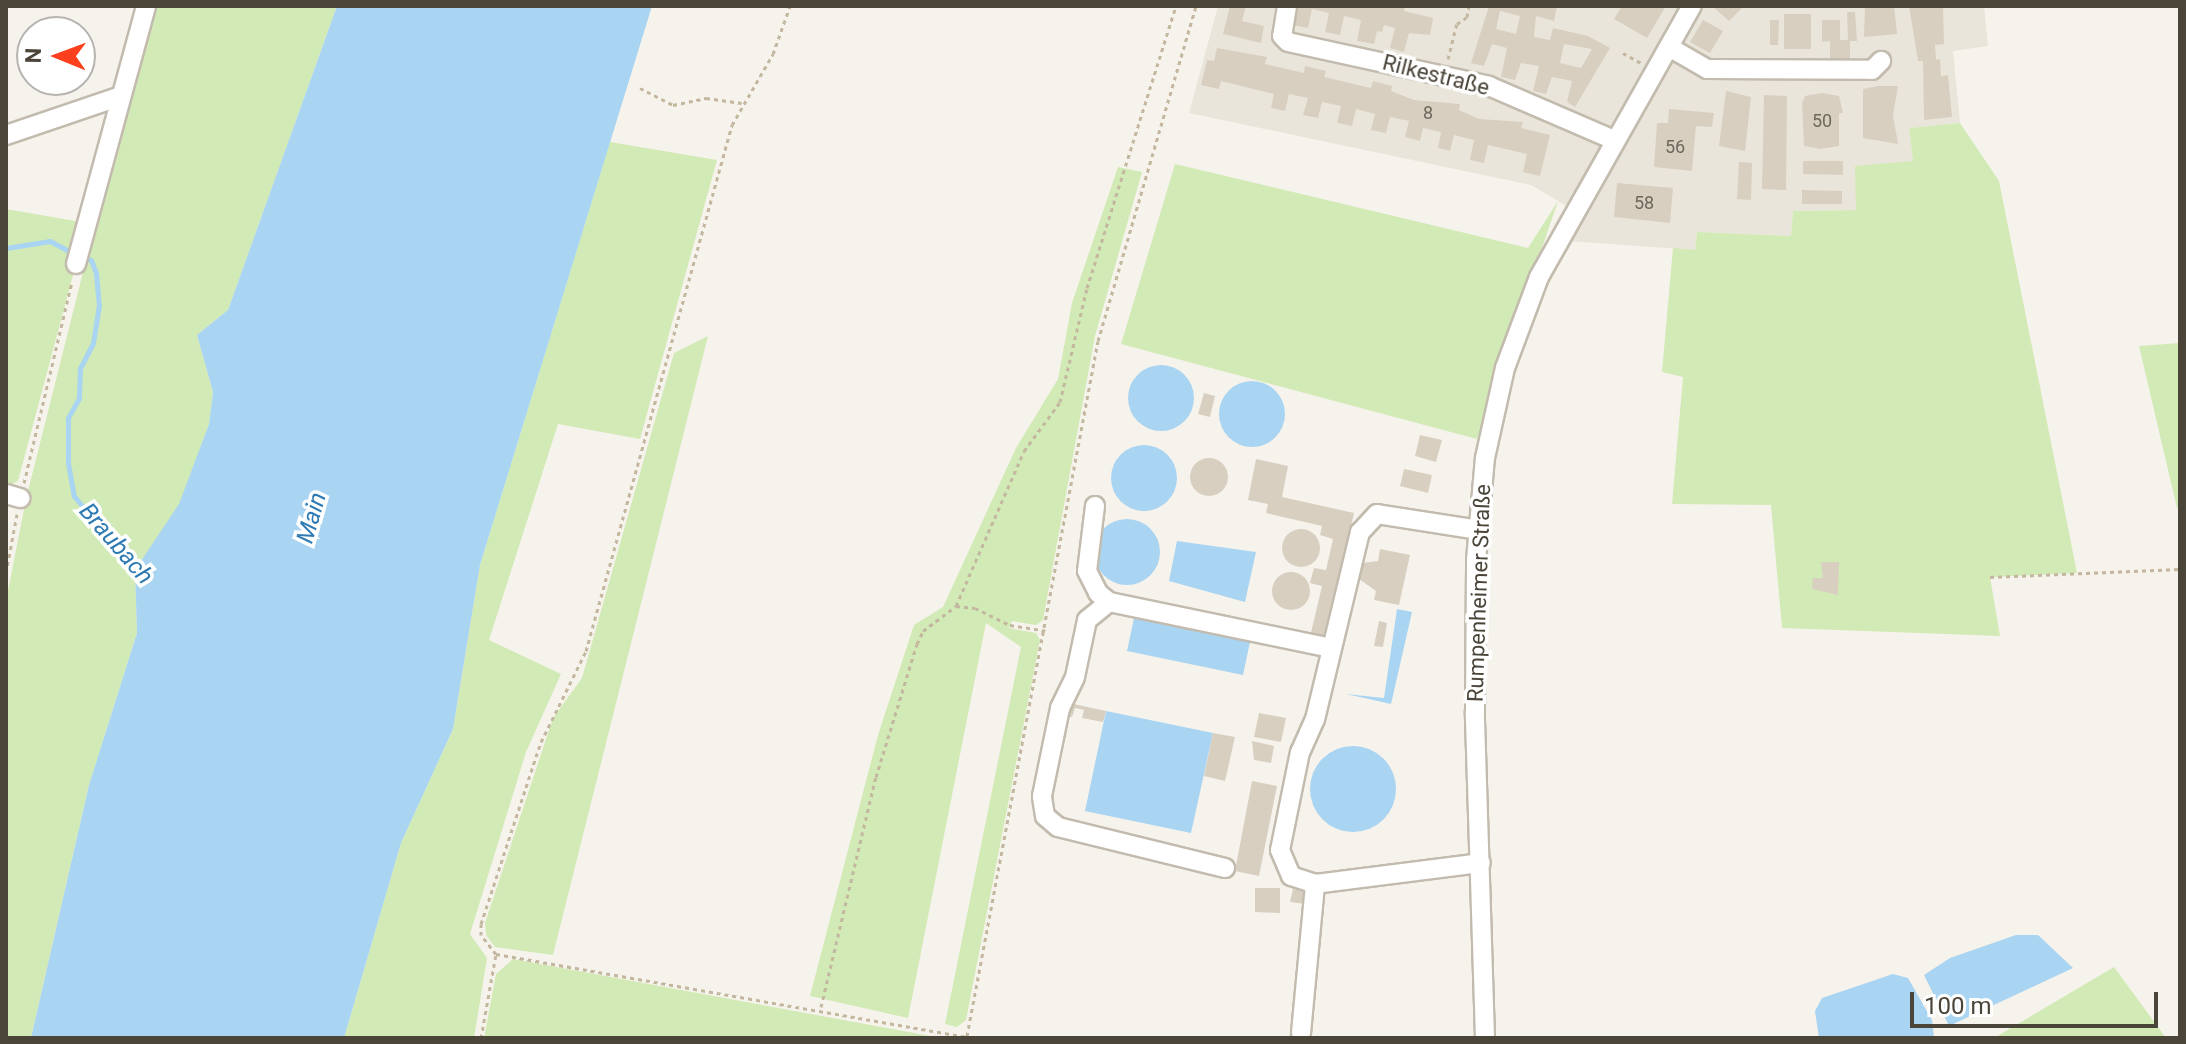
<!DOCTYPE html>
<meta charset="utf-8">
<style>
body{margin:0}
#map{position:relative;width:2186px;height:1044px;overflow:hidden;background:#f6f3ec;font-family:Roboto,sans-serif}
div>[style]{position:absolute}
.residential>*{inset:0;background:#eae5da}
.green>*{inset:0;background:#d2eab5}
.water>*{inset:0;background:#a9d4f2}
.round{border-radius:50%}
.stream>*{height:5px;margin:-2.5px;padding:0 2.5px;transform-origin:2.5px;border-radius:2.5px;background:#a9d4f2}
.building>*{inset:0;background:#d8cfc1}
.path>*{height:3px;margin-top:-1.5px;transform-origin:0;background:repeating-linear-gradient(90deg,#c4b79f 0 4px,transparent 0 8px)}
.roads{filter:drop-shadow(2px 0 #c2bbae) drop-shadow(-2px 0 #c2bbae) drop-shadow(0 2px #c2bbae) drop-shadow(0 -2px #c2bbae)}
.minor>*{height:18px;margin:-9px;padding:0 9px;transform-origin:9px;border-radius:9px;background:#fff}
span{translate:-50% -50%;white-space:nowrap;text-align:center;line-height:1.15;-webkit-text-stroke:7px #fff;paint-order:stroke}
.number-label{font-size:18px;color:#6e675b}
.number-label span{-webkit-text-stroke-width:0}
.street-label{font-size:22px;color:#4b4439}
.water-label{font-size:24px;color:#2e7ab2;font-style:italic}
.frame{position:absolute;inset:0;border:8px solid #4b4439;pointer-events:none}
.north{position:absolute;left:16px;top:16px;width:80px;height:80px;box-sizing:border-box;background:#fff;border:2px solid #b7b4b0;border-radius:50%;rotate:271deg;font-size:22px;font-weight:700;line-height:32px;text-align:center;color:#4b4439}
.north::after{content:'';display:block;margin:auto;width:28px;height:36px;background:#fc3f1d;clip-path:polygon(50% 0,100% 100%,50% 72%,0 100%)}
.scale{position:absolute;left:1910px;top:992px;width:248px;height:36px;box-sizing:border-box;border:4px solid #4b4439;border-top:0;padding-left:10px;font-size:24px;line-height:28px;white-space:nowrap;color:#4b4439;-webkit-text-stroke:6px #fff;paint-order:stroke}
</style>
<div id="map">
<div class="residential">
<i style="clip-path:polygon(1218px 6px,1984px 6px,1988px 46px,1953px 51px,1960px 123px,1909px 128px,1913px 161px,1857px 210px,1793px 211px,1791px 236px,1697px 232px,1695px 250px,1568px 241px,1582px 215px,1531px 185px,1189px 113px)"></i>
</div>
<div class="green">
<i style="clip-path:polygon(150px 6px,337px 6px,228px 310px,197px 335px,213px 392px,209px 424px,180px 504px,135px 570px,137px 633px,89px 785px,31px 1038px,6px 1038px,6px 601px,26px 499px)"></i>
<i style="clip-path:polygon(1960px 123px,1999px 181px,2077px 573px,1990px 577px,2000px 636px,1782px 628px,1771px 505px,1672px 504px,1683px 377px,1662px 372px,1673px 248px,1695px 250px,1697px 232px,1791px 236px,1793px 211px,1856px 210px,1855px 166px,1913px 161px,1909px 128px)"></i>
<i style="clip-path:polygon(610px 142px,717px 160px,640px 439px,558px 424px,489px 640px,561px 674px,526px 752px,470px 934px,487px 958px,474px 1038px,344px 1038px,401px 843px,453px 729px,480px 565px)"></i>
<i style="clip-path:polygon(1175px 164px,1528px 248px,1558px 201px,1477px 439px,1121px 344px)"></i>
<i style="clip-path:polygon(1118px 167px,1142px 172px,1095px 336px,1043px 620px,1036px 625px,1012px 621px,1009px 628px,1036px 633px,1040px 640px,966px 1020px,957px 1027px,945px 1024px,1021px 647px,986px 623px,908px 1018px,810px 996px,878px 735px,914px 625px,943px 607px,1016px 448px,1058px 379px,1072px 303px)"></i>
<i style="clip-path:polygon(6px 209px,87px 223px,18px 481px,6px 487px)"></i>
<i style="clip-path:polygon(708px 336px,553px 955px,495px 947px,486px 935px,485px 923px,553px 718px,582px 678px,674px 353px)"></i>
<i style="clip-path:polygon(2180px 343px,2180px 508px,2177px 508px,2139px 346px)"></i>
<i style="clip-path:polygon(513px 959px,941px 1038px,484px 1038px,496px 974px)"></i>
<i style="clip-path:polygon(2114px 967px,2166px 1038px,1994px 1038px)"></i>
</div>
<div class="water">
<i style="clip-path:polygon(337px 6px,652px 6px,480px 565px,453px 729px,401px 843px,344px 1038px,31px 1038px,89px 785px,137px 633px,135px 570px,179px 504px,209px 424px,213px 392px,197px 335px,228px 310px)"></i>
<i class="round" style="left:1128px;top:365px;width:66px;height:66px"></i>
<i class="round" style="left:1219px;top:381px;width:66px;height:66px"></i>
<i class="round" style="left:1111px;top:445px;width:66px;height:66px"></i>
<i class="round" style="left:1094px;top:519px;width:66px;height:66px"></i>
<i style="clip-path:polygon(1177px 541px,1256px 552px,1245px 602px,1169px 581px)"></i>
<i style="clip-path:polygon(1397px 609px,1412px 612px,1391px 704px,1346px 694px,1384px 698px)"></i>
<i style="clip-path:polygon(1134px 618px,1250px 642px,1243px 675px,1127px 651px)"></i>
<i style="clip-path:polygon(1106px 711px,1213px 733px,1191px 833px,1085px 811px)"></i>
<i class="round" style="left:1310px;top:746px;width:86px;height:86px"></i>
<i style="clip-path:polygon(2016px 935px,2038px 935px,2073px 968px,1949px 1026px,1924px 975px,1950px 958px)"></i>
<i style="clip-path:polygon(1893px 974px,1908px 978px,1932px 1020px,1934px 1037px,1819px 1038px,1815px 1011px,1822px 998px)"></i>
</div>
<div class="stream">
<i style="left:6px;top:248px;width:45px;rotate:-9deg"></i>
<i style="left:50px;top:241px;width:26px;rotate:28deg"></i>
<i style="left:82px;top:257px;width:9px;rotate:18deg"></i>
<i style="left:91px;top:260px;width:14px;rotate:69deg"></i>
<i style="left:96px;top:273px;width:32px;rotate:85deg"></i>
<i style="left:99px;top:305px;width:38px;rotate:99deg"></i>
<i style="left:93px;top:343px;width:28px;rotate:117deg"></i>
<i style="left:80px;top:368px;width:30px;rotate:92deg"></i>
<i style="left:79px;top:398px;width:23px;rotate:119deg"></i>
<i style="left:68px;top:418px;width:45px;rotate:90deg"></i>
<i style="left:68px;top:463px;width:34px;rotate:80deg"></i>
<i style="left:74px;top:496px;width:99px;rotate:50.3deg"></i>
</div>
<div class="building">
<i style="clip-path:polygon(1230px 6px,1246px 6px,1242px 21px,1264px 26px,1261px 43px,1223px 34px)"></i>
<i style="clip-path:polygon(1298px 6px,1405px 6px,1404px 11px,1433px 18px,1430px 35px,1409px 33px,1404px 52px,1390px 48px,1395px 28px,1384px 25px,1382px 32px,1377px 31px,1374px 44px,1357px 41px,1361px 20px,1344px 16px,1340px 35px,1325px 32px,1329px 13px,1312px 9px,1308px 28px,1293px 25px)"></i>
<i style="clip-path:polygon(evenodd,1489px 6px,1557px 6px,1554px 21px,1536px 16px,1534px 37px,1550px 40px,1553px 28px,1588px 36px,1610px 48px,1575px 107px,1567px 102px,1572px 81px,1552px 77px,1546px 94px,1533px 91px,1539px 66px,1521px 63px,1515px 80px,1501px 77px,1507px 48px,1492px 44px,1484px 66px,1471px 63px,1489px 6px,1500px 11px,1520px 16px,1516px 34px,1496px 29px,1500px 11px,1489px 6px,1564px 44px,1592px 49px,1581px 68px,1560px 63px,1564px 44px)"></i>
<i style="clip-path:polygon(1622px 6px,1666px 6px,1647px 38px,1614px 19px)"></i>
<i style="clip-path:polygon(1712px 6px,1739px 6px,1742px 8px,1729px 21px)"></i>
<i style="clip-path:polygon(1865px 6px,1894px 6px,1897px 34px,1864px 37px)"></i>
<i style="clip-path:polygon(1909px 6px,1943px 6px,1944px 44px,1935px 45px,1936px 60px,1940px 59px,1941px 76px,1948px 75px,1952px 117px,1924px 120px,1923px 61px,1918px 61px)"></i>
<i style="clip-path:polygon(1847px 12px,1855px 12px,1857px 41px,1850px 41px,1850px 60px,1830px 61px,1830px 41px,1822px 42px,1822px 20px,1840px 20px,1840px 40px,1848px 40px)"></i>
<i style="clip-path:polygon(1784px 14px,1811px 14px,1811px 49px,1784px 49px)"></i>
<i style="clip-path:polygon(1703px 20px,1723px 31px,1710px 53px,1690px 42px)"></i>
<i style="clip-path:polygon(1770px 20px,1779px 20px,1778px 45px,1770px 45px)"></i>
<i style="clip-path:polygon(1217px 48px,1267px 57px,1265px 64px,1304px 73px,1305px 66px,1326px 71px,1324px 77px,1371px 88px,1373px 81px,1392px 86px,1391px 91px,1414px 100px,1460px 104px,1459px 110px,1479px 119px,1523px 122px,1521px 128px,1550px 135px,1540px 176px,1523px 172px,1527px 154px,1488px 145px,1484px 163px,1470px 160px,1474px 140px,1454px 135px,1450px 151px,1438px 148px,1441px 132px,1423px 128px,1420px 141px,1405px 137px,1409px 121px,1390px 117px,1386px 133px,1371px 130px,1375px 114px,1356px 109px,1352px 126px,1337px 123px,1341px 106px,1322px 102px,1318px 118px,1303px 115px,1308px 98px,1289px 94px,1285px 111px,1271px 108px,1274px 94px,1221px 81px,1219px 89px,1201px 85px,1207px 60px,1214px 61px)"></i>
<i style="clip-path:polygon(1878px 86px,1898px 86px,1893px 115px,1898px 144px,1863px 138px,1863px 89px)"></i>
<i style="clip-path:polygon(1726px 91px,1751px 97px,1745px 151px,1719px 146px)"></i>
<i style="clip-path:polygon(1822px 93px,1839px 96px,1843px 113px,1839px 113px,1839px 146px,1820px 149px,1804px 146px,1802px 103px,1805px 96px)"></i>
<i style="clip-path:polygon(1764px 95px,1787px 96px,1786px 190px,1762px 189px)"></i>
<i style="clip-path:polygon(1669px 109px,1714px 113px,1712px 127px,1696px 126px,1692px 171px,1654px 167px,1657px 123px,1668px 123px)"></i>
<i style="clip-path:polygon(1803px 161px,1843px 161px,1843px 175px,1803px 174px)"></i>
<i style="clip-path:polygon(1739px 162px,1752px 163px,1751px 200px,1737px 199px)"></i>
<i style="clip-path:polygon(1617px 183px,1673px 188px,1670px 223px,1614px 217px)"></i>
<i style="clip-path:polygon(1802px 190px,1842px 191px,1842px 204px,1802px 204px)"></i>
<i style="clip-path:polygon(1204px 393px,1215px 396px,1210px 417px,1198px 414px)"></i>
<i style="clip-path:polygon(1420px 435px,1442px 440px,1436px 462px,1415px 456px)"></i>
<i class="round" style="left:1190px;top:458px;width:38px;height:38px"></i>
<i style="clip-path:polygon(1256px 459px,1288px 466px,1282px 497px,1354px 513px,1325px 640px,1310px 637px,1322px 586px,1310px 583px,1314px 568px,1326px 570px,1333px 539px,1320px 535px,1322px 526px,1266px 513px,1268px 504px,1248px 500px)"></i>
<i style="clip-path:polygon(1404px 469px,1432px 475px,1428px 493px,1400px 486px)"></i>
<i class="round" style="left:1282px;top:529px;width:38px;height:38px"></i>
<i style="clip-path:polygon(1380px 549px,1410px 555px,1399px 605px,1374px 600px,1376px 591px,1359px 579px,1362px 563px,1378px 561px)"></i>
<i style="clip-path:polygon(1821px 562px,1839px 562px,1838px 595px,1812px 589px,1813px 578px,1823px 578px)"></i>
<i class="round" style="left:1272px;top:572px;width:38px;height:38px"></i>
<i style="clip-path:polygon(1379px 621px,1387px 623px,1383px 647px,1374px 646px)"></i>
<i style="clip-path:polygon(1069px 703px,1106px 711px,1103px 722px,1082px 718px,1084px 710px,1075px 708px,1072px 717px,1066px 716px)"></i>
<i style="clip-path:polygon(1259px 713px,1286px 718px,1281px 742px,1254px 737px)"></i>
<i style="clip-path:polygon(1213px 733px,1235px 737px,1225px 781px,1204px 776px)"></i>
<i style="clip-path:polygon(1252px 741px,1274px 746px,1271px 763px,1254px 760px)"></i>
<i style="clip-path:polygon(1252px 781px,1277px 786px,1259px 876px,1235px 871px)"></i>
<i style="clip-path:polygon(1255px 888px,1280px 888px,1280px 913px,1255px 912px)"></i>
<i style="clip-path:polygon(1293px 889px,1307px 892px,1305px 904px,1290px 902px)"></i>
</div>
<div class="path">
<i style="left:1623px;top:53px;width:21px;rotate:29deg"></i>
<i style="left:1448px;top:59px;width:36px;rotate:-76deg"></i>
<i style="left:1457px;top:24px;width:12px;rotate:-35deg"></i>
<i style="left:1467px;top:17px;width:11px;rotate:-80deg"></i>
<i style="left:640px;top:88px;width:37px;rotate:27deg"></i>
<i style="left:673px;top:105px;width:34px;rotate:-12deg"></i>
<i style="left:706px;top:98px;width:36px;rotate:8deg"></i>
<i style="left:24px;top:483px;width:208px;rotate:-76.6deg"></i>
<i style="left:6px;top:573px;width:60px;rotate:-79.4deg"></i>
<i style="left:1990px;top:577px;width:190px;rotate:-2.4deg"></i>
<i style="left:956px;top:606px;width:19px;rotate:6deg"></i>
<i style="left:975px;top:608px;width:39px;rotate:26deg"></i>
<i style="left:1010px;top:625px;width:36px;rotate:9deg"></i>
<i style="left:496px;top:954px;width:484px;rotate:10deg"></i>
<i style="left:821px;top:1007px;width:236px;rotate:-76.6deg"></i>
<i style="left:876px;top:777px;width:139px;rotate:-72.9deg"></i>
<i style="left:917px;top:644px;width:14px;rotate:-65deg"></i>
<i style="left:923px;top:631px;width:41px;rotate:-37.1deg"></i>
<i style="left:956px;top:606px;width:169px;rotate:-66.3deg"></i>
<i style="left:1024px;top:451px;width:61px;rotate:-53.7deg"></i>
<i style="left:1060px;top:402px;width:117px;rotate:-76.7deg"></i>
<i style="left:1087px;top:288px;width:296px;rotate:-72.5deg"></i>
<i style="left:967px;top:1036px;width:707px;rotate:-79.33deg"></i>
<i style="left:1098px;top:341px;width:349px;rotate:-73.7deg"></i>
<i style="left:481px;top:1038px;width:85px;rotate:-79.9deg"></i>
<i style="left:496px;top:954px;width:24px;rotate:-128deg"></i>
<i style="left:481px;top:935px;width:11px;rotate:-90deg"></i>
<i style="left:481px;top:924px;width:192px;rotate:-71.8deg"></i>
<i style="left:541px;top:742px;width:102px;rotate:-63.7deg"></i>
<i style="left:586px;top:651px;width:546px;rotate:-74.49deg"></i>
<i style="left:732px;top:125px;width:82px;rotate:-60deg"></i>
<i style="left:773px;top:54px;width:51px;rotate:-70.5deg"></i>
</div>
<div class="roads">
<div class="minor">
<i style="left:1287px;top:6px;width:30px;rotate:99deg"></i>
<i style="left:1282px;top:36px;width:8px;rotate:45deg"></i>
<i style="left:1288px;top:42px;width:206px;rotate:12.3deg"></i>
<i style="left:1489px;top:86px;width:136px;rotate:23.4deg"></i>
<i style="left:1669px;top:47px;width:44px;rotate:30.1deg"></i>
<i style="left:1707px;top:69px;width:165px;rotate:0.3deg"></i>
<i style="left:1872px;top:70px;width:13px;rotate:-45deg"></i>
<i style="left:6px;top:135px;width:121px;rotate:-18.7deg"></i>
<i style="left:76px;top:264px;width:267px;rotate:-74.8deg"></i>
<i style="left:6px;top:494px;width:15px;rotate:16deg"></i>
<i style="left:1095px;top:506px;width:65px;rotate:97deg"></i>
<i style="left:1087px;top:571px;width:25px;rotate:63deg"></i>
<i style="left:1098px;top:593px;width:14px;rotate:39deg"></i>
<i style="left:1479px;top:530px;width:103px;rotate:-171.1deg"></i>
<i style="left:1377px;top:514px;width:25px;rotate:133deg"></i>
<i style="left:1360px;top:532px;width:192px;rotate:103.5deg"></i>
<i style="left:1315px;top:719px;width:36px;rotate:114deg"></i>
<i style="left:1300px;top:752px;width:100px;rotate:101.5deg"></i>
<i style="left:1280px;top:850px;width:28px;rotate:67deg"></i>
<i style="left:1291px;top:876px;width:25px;rotate:18deg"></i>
<i style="left:1315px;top:884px;width:167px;rotate:-7.2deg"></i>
<i style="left:1225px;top:868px;width:172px;rotate:-166.2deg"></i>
<i style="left:1058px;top:827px;width:17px;rotate:-140deg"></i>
<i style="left:1045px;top:816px;width:20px;rotate:-99deg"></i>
<i style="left:1042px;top:796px;width:90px;rotate:-78.4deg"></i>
<i style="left:1060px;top:708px;width:34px;rotate:-64deg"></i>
<i style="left:1075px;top:677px;width:58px;rotate:-78.1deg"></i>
<i style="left:1087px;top:620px;width:28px;rotate:-39deg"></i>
<i style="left:1109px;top:602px;width:227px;rotate:11.7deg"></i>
<i style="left:1301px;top:1033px;width:150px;rotate:-84.6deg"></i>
<i style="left:1485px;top:1038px;width:327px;rotate:-91.8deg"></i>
<i style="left:1475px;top:711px;width:151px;rotate:-89.6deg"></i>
<i style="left:1476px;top:560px;width:102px;rotate:-85deg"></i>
<i style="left:1485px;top:458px;width:92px;rotate:-77.5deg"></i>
<i style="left:1505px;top:368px;width:97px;rotate:-69.5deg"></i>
<i style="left:1539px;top:277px;width:311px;rotate:-60.6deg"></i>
</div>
</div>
<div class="number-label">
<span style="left:1428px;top:113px">8</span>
<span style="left:1822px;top:121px">50</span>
<span style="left:1675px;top:147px">56</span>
<span style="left:1644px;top:203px">58</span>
</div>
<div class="street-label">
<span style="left:1436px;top:75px;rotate:14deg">Rilkestraße</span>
<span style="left:1479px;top:593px;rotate:-88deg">Rumpenheimer Straße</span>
</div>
<div class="water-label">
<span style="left:312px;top:518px;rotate:-74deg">Main</span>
<span style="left:116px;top:544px;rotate:49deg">Braubach</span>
</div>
<div class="frame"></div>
<div class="north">N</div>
<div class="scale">100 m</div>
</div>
